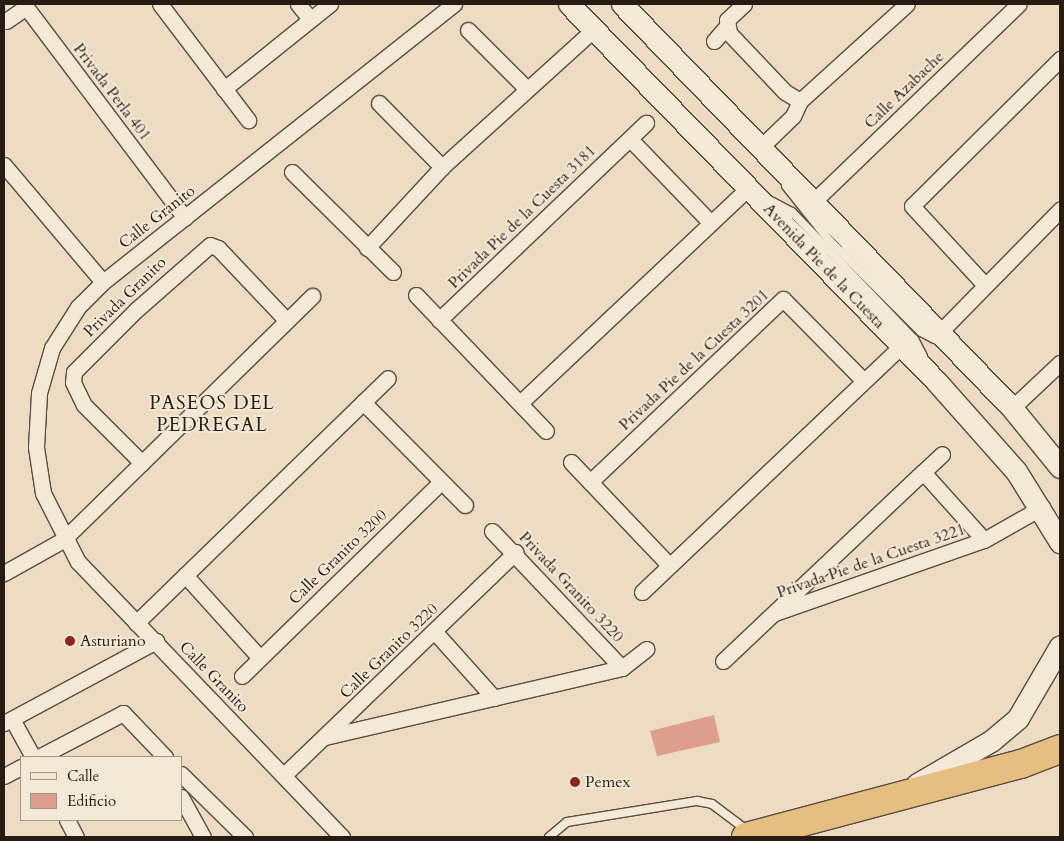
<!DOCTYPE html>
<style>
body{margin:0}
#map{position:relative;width:1064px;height:841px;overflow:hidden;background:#eedcc2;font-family:Cardo,serif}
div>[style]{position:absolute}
.building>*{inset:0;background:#dd9e8e}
.roads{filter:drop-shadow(1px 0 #594c40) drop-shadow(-1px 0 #594c40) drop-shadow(0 1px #594c40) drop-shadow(0 -1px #594c40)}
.lane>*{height:8px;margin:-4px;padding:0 4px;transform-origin:4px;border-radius:4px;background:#f4e8d7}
.street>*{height:15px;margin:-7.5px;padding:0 7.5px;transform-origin:7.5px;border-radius:7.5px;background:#f4e8d7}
.secondary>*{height:21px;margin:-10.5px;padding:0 10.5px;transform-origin:10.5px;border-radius:10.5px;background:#f4e8d7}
.highway>*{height:28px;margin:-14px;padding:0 14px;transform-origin:14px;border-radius:14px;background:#e7be81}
.dots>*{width:14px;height:14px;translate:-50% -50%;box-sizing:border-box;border:2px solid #f4e8d7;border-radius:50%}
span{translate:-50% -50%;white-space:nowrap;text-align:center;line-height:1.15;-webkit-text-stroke:4px #f4e8d7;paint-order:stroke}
.street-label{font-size:16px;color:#271c14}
.poi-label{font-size:16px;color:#271c14}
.left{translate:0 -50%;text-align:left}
.quarter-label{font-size:19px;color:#271c14;letter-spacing:1px}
.frame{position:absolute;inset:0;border:5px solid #271c14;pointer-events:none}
.legend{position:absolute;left:20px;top:756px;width:162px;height:65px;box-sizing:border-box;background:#f4e8d7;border:1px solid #a29689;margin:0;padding:6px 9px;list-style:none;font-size:15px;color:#271c14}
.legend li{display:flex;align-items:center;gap:10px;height:25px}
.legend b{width:25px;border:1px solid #a29689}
</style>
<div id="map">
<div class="building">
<i style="clip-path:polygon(714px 715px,720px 742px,657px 756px,650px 731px)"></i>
</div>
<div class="roads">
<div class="lane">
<i style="left:786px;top:186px;width:69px;rotate:51.5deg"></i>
<i style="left:829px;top:240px;width:130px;rotate:45deg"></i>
<i style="left:921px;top:332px;width:15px;rotate:28deg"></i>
<i style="left:771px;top:201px;width:24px;rotate:28deg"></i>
<i style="left:792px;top:212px;width:176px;rotate:46.2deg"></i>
<i style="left:914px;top:339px;width:19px;rotate:62deg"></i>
<i style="left:549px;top:837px;width:23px;rotate:-40deg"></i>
<i style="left:567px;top:822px;width:132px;rotate:-9.2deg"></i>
<i style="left:697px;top:801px;width:15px;rotate:11deg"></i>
<i style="left:712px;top:804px;width:45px;rotate:36.9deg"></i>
</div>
<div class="street">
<i style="left:160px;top:4px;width:146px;rotate:52.8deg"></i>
<i style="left:298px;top:4px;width:19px;rotate:51deg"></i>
<i style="left:744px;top:4px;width:23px;rotate:137deg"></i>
<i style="left:727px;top:20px;width:13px;rotate:81deg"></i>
<i style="left:729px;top:33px;width:81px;rotate:46.5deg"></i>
<i style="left:785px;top:92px;width:17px;rotate:31deg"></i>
<i style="left:6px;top:21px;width:24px;rotate:-35deg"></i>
<i style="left:26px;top:7px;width:264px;rotate:53deg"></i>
<i style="left:468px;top:30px;width:81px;rotate:45deg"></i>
<i style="left:714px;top:41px;width:18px;rotate:-49deg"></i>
<i style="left:224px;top:89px;width:136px;rotate:-38.7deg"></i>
<i style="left:379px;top:103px;width:90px;rotate:45.5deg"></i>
<i style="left:630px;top:139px;width:114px;rotate:46.1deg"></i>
<i style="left:762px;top:146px;width:43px;rotate:-44.1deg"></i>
<i style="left:793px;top:116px;width:17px;rotate:-65deg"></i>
<i style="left:800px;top:101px;width:144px;rotate:-42.2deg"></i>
<i style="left:4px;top:165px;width:153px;rotate:49.8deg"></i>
<i style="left:292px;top:172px;width:142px;rotate:44.7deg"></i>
<i style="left:814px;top:201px;width:284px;rotate:-43.9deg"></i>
<i style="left:367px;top:248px;width:110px;rotate:-47.2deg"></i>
<i style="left:442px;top:167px;width:205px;rotate:-42.2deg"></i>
<i style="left:984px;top:284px;width:106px;rotate:-132.7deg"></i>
<i style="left:912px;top:206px;width:209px;rotate:-44.8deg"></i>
<i style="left:416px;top:295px;width:188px;rotate:46.3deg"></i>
<i style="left:439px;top:320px;width:286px;rotate:-43.6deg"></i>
<i style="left:939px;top:333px;width:173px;rotate:-45.5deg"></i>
<i style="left:363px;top:402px;width:145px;rotate:45.3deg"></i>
<i style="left:520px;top:403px;width:313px;rotate:-43.3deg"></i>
<i style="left:1012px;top:408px;width:66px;rotate:-43.2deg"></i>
<i style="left:571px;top:462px;width:142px;rotate:46.4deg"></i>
<i style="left:142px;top:463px;width:82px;rotate:-135deg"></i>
<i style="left:84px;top:405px;width:25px;rotate:-116deg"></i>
<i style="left:73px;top:382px;width:10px;rotate:-84deg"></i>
<i style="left:74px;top:372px;width:88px;rotate:-45deg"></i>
<i style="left:136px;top:310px;width:98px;rotate:-41.3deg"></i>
<i style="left:210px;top:245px;width:9px;rotate:21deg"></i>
<i style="left:218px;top:248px;width:100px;rotate:46.6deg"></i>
<i style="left:923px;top:472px;width:26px;rotate:-43deg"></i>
<i style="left:590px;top:482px;width:266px;rotate:-43.5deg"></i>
<i style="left:783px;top:299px;width:112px;rotate:45.4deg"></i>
<i style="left:492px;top:531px;width:189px;rotate:46.5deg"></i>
<i style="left:4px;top:573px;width:68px;rotate:-29.2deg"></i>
<i style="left:63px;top:540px;width:349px;rotate:-44.4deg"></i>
<i style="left:185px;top:575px;width:110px;rotate:47.9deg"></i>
<i style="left:642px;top:592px;width:359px;rotate:-43.5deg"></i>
<i style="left:775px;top:613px;width:221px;rotate:-19.3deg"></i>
<i style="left:984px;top:540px;width:67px;rotate:-29.6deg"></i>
<i style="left:136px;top:623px;width:351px;rotate:-44.2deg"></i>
<i style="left:434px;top:631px;width:90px;rotate:48.2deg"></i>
<i style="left:723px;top:661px;width:275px;rotate:-43.4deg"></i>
<i style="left:923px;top:472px;width:91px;rotate:48.1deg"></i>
<i style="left:242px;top:676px;width:278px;rotate:-44.3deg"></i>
<i style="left:12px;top:719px;width:43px;rotate:61.1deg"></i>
<i style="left:4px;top:723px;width:173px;rotate:-28.3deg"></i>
<i style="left:325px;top:737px;width:305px;rotate:-13.1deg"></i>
<i style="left:622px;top:668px;width:31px;rotate:-38deg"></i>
<i style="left:39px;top:757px;width:95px;rotate:-27.6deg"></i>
<i style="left:123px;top:713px;width:61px;rotate:46.3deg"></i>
<i style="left:181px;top:774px;width:90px;rotate:44.5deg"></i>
<i style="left:285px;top:774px;width:320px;rotate:-43.9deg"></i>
<i style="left:4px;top:776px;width:19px;rotate:-28deg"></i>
<i style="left:181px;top:797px;width:46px;rotate:61.2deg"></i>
<i style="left:67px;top:820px;width:19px;rotate:62deg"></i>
<i style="left:342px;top:837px;width:381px;rotate:-133.8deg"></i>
<i style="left:78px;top:562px;width:77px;rotate:-116.9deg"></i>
<i style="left:43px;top:493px;width:47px;rotate:-98.7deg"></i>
<i style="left:36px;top:447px;width:54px;rotate:-86.8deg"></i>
<i style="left:39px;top:393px;width:47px;rotate:-73.9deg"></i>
<i style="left:52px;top:348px;width:49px;rotate:-57.6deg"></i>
<i style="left:78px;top:307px;width:35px;rotate:-45deg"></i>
<i style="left:103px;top:282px;width:448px;rotate:-38.4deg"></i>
</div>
<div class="secondary">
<i style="left:569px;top:4px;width:526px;rotate:45.77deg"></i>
<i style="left:936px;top:381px;width:120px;rotate:48.4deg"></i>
<i style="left:1016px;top:471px;width:84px;rotate:58.2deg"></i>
<i style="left:622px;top:4px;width:562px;rotate:46.01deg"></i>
<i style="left:1012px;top:408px;width:76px;rotate:50.9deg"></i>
<i style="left:917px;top:784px;width:86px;rotate:-30.2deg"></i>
<i style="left:991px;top:741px;width:35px;rotate:-40deg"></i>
<i style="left:1018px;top:718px;width:83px;rotate:-59.7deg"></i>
</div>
<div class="highway">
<i style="left:746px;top:837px;width:285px;rotate:-14.9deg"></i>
<i style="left:1021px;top:764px;width:42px;rotate:-21deg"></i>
</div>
</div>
<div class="dots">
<i style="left:70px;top:641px;background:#8f2418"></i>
<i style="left:575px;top:782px;background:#8f2418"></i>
</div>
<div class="street-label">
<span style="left:904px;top:90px;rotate:-44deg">Calle Azabache</span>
<span style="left:112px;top:92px;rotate:53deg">Privada Perla 401</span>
<span style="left:157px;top:217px;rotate:-38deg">Calle Granito</span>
<span style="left:522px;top:217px;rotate:-44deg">Privada Pie de la Cuesta 3181</span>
<span style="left:824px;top:266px;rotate:46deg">Avenida Pie de la Cuesta</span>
<span style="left:125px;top:297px;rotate:-44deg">Privada Granito</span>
<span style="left:694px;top:360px;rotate:-43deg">Privada Pie de la Cuesta 3201</span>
<span style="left:338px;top:557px;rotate:-44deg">Calle Granito 3200</span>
<span style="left:871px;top:561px;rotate:-19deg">Privada Pie de la Cuesta 3221</span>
<span style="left:571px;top:587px;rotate:47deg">Privada Granito 3220</span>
<span style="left:389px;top:651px;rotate:-44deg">Calle Granito 3220</span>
<span style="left:214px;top:677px;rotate:46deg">Calle Granito</span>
</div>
<div class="poi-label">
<span class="left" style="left:80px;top:641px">Asturiano</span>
<span class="left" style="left:585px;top:782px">Pemex</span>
</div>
<div class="quarter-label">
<span style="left:212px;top:415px">PASEOS DEL<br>PEDREGAL</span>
</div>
<div class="frame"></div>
<ul class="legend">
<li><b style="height:6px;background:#f4e8d7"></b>Calle</li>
<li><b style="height:14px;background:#dd9e8e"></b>Edificio</li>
</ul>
</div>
